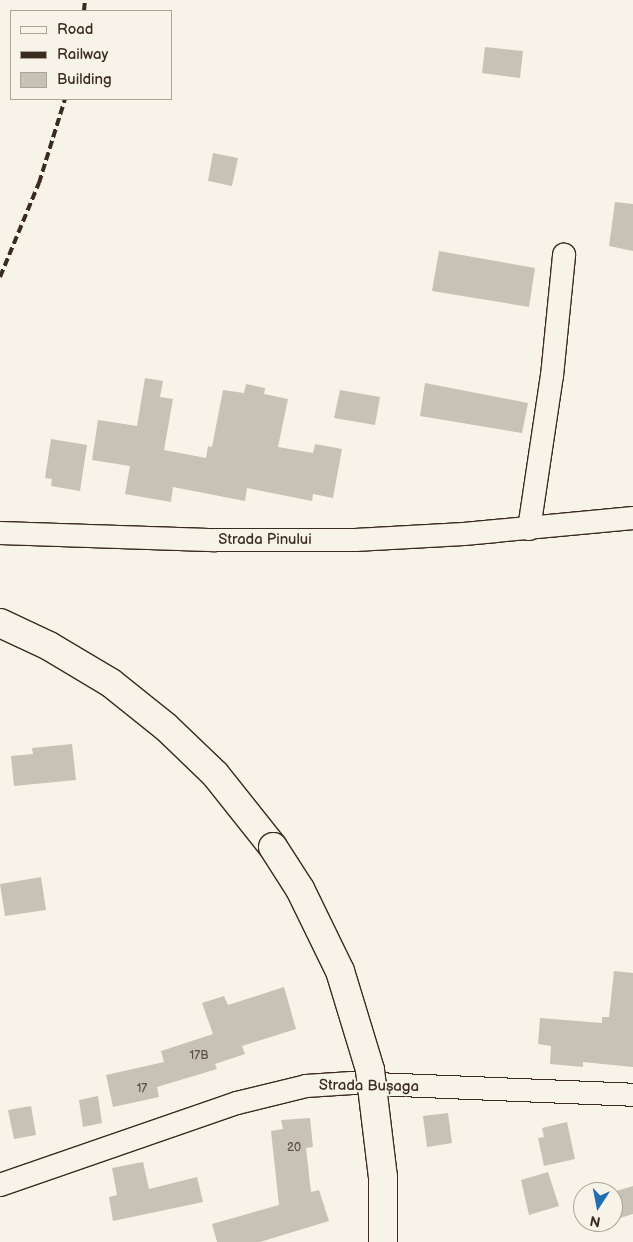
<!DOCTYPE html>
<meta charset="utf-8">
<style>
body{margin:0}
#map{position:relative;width:633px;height:1242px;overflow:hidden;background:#f7f3e8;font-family:"Balsamiq Sans",sans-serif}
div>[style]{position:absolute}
.building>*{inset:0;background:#c8c1b6}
.roads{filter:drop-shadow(1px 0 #3b2a1e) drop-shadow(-1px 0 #3b2a1e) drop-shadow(0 1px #3b2a1e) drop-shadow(0 -1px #3b2a1e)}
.street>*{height:22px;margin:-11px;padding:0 11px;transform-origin:11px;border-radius:11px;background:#f7f3e8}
.highway>*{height:28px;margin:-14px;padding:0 14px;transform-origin:14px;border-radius:14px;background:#f7f3e8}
.rail>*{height:4px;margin-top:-2px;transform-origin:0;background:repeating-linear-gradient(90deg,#3b2a1e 0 8px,transparent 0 12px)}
.bridges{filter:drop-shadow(1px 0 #3b2a1e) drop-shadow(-1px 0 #3b2a1e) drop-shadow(0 1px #3b2a1e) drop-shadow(0 -1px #3b2a1e)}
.highway-bridge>*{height:28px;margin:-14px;padding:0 14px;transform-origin:14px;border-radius:14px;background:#f7f3e8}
span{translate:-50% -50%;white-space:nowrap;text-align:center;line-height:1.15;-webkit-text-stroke:4px #f7f3e8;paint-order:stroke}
.number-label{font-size:12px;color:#5e5044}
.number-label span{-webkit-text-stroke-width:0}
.street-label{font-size:15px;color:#3b2a1e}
.legend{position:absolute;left:10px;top:10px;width:162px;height:90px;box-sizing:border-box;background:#f7f3e8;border:1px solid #aca397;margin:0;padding:6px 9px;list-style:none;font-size:15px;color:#3b2a1e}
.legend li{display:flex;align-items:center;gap:10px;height:25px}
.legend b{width:25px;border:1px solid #aca397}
.north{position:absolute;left:573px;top:1182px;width:50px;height:50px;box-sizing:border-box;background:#f7f3e8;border:1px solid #aca397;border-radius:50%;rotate:191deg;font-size:14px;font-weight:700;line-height:20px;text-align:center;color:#3b2a1e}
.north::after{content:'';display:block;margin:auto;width:18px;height:22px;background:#1f6fb2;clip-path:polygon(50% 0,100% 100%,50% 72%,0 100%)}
</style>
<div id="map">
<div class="building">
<i style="clip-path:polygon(485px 47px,523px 51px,520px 78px,482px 73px)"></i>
<i style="clip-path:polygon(213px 153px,238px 158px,232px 186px,208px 181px)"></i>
<i style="clip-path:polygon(615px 202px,633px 204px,633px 251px,609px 246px)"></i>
<i style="clip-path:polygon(439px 251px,535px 268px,529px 307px,432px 291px)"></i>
<i style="clip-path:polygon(145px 378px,163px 381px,160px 397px,173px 399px,164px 450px,206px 458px,208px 446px,212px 447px,223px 390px,244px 393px,246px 384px,265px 388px,264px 394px,288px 399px,278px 447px,313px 453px,315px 444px,342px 449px,333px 498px,313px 494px,312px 501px,247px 488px,245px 501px,173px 487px,171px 502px,125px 494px,130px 466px,92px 460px,98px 420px,137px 426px)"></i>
<i style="clip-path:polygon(425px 383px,528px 403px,522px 433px,420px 416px)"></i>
<i style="clip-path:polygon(340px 390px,380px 397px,375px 425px,334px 418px)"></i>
<i style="clip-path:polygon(51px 439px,87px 445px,80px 491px,51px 486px,52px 479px,45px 478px)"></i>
<i style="clip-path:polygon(72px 744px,76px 780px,14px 786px,11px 756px,33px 754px,32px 748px)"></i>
<i style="clip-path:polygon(41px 877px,46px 910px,5px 916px,0 884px)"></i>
<i style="clip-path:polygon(614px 971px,633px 973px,633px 1067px,583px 1062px,583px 1067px,550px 1064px,551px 1046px,538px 1044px,540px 1018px,602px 1023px,602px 1017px,609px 1017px)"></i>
<i style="clip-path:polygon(284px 987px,296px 1029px,242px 1046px,245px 1054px,215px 1064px,217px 1069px,157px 1087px,159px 1097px,113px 1107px,106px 1075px,164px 1062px,161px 1051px,213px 1034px,202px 1003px,224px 996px,228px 1005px)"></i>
<i style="clip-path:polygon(98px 1096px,102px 1123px,83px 1127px,79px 1100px)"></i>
<i style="clip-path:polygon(31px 1106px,36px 1135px,14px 1139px,8px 1110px)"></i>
<i style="clip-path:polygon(448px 1113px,452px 1143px,427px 1147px,423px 1116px)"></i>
<i style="clip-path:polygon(310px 1118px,313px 1147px,306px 1148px,311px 1192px,319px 1190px,329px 1221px,260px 1242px,217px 1242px,212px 1224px,279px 1205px,271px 1131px,283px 1129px,281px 1120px)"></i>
<i style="clip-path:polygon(567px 1122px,575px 1159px,544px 1166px,538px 1138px,544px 1137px,542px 1128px)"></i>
<i style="clip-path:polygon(143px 1162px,149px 1189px,197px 1177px,203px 1202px,113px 1221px,109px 1197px,117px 1195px,112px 1168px)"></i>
<i style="clip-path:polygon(548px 1172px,559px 1206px,529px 1215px,521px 1180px)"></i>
<i style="clip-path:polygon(633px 1186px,633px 1214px,613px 1220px,613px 1192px)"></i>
</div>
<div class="roads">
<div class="street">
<i style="left:529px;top:529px;width:155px;rotate:-81.5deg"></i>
<i style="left:552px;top:376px;width:122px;rotate:-84.3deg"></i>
<i style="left:0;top:533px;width:216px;rotate:1.9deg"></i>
<i style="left:216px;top:540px;width:139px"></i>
<i style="left:355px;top:540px;width:109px;rotate:-3.2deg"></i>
<i style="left:464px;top:534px;width:170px;rotate:-5.4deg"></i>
<i style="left:0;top:1185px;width:251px;rotate:-19.1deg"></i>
<i style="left:237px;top:1103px;width:71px;rotate:-13.8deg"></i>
<i style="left:306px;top:1086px;width:46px;rotate:-3.7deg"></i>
<i style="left:352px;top:1083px;width:281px;rotate:2.4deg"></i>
</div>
<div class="highway">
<i style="left:0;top:623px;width:54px;rotate:25.1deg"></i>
<i style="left:49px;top:646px;width:72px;rotate:30.8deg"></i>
<i style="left:111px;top:683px;width:70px;rotate:38.7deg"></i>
<i style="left:166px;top:727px;width:68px;rotate:43.8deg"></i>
<i style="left:215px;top:774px;width:93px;rotate:51.5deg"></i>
</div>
</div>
<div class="rail">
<i style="left:84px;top:11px;width:11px;rotate:-85deg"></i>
<i style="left:0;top:277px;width:102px;rotate:-67.5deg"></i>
<i style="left:39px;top:183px;width:88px;rotate:-72.8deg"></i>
</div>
<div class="bridges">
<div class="highway-bridge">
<i style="left:273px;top:847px;width:50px;rotate:57.3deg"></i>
<i style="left:300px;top:889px;width:91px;rotate:64deg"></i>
<i style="left:340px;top:971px;width:103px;rotate:73.1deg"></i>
<i style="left:370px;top:1070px;width:108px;rotate:83.1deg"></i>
<i style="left:383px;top:1177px;width:65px;rotate:90deg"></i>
</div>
</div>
<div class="number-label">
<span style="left:199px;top:1056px">17B</span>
<span style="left:142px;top:1089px">17</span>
<span style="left:294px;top:1148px">20</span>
</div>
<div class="street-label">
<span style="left:265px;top:540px">Strada Pinului</span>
<span style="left:369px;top:1086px;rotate:1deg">Strada Bușaga</span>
</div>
<ul class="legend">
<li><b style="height:6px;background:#f7f3e8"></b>Road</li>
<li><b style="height:6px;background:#3b2a1e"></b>Railway</li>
<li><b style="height:14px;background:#c8c1b6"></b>Building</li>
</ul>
<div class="north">N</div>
</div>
